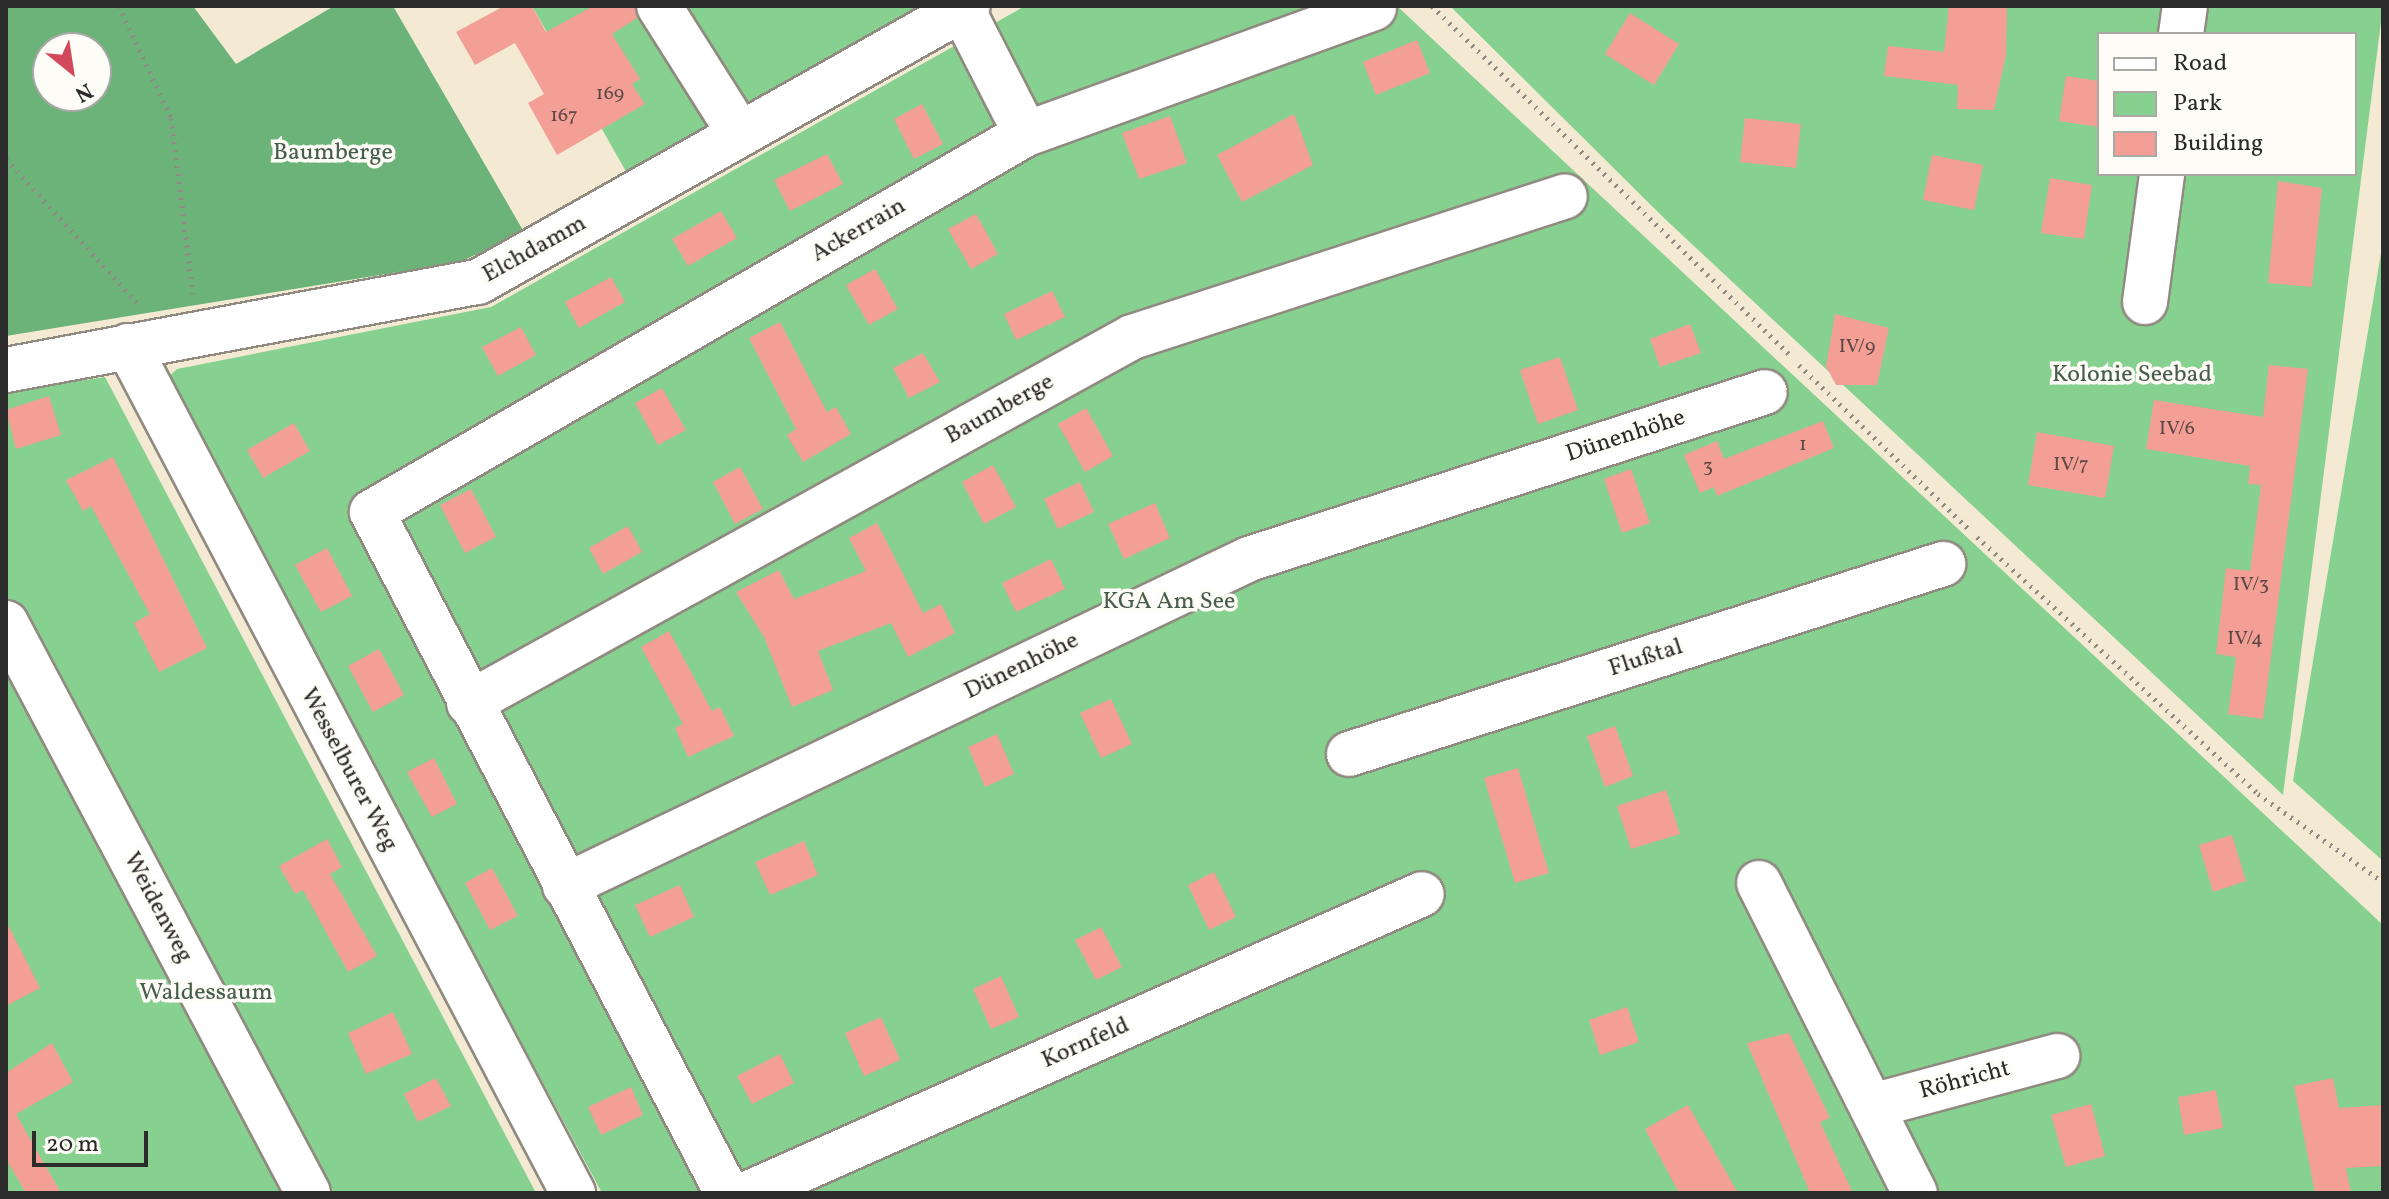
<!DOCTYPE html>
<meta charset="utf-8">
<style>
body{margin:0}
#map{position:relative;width:2389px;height:1199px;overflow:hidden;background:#f4ead4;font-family:Vollkorn,serif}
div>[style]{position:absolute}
.green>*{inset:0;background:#86d18f}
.forest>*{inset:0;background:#6cb37a}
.building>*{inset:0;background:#f39f95}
.path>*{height:5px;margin-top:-2.5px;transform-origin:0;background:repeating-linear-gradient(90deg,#908a80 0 2px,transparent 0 8px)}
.roads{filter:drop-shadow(2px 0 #908a80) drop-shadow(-2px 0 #908a80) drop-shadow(0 2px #908a80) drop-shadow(0 -2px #908a80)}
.minor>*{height:44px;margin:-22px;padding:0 22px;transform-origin:22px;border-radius:22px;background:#fff}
span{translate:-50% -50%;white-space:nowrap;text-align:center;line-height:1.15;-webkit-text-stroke:7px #fdfcf7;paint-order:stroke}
.number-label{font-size:20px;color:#5d4846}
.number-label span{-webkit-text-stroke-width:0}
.park-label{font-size:24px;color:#465d49}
.street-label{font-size:24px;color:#2b2b2b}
.frame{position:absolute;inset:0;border:8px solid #2b2b2b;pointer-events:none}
.legend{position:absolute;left:2097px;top:32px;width:260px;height:144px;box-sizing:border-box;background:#fdfcf7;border:2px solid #a9a8a5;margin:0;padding:10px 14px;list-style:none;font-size:24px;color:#2b2b2b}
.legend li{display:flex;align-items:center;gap:16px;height:40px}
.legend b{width:40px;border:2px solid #a9a8a5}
.north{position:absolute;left:32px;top:32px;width:80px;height:80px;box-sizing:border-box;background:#fdfcf7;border:2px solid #a9a8a5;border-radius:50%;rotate:150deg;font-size:22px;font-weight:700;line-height:32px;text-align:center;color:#2b2b2b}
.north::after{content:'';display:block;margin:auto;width:28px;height:36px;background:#d1495b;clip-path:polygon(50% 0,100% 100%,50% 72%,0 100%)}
.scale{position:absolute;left:32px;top:1131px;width:116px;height:36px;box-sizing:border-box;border:4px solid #2b2b2b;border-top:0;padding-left:10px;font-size:24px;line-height:28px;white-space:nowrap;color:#2b2b2b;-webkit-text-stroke:6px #fdfcf7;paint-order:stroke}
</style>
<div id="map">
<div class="green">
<i style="clip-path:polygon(532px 6px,938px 6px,628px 175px)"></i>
<i style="clip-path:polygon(1025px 6px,1397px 6px,2383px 925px,2383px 1193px,602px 1193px,166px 379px,177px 369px,491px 307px)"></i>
<i style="clip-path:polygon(evenodd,1450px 6px,2383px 6px,2283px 795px,1665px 219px,1450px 6px,2099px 34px,2355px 34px,2355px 174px,2099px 174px,2099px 34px)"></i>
<i style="clip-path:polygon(2383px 241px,2383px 861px,2293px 781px)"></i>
<i style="clip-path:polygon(105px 377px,536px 1193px,6px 1193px,6px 392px)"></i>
</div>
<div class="forest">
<i style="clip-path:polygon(evenodd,6px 6px,193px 6px,236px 64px,334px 6px,393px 6px,524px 232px,460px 262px,6px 336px,6px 6px,48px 48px,96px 48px,96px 96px,48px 96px,48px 48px)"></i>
</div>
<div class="building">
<i style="clip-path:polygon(504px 6px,532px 6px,546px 32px,593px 6px,634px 6px,637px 18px,612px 34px,640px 79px,632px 84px,645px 104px,557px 155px,528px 103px,544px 94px,515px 43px,475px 65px,456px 32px)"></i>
<i style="clip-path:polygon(1949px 6px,2007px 6px,2006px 55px,1994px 110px,1957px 109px,1958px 85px,1884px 76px,1888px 46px,1944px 52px)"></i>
<i style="clip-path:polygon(1630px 13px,1679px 44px,1654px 85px,1605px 54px)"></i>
<i style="clip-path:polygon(1417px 40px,1430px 73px,1376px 95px,1363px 62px)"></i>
<i style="clip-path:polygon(2066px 76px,2099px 81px,2099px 127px,2059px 121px)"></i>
<i style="clip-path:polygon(922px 104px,943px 144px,914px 159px,894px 119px)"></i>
<i style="clip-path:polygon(1294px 114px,1313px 165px,1242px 202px,1217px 155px)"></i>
<i style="clip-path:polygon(1170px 116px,1187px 163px,1139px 179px,1122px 133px)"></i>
<i style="clip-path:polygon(1745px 118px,1801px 124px,1796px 168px,1740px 162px)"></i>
<i style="clip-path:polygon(827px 154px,843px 184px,790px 211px,774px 180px)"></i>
<i style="clip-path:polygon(1932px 155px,1983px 165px,1974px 210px,1923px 200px)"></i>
<i style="clip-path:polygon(2050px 178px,2092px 185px,2084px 239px,2041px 233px)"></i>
<i style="clip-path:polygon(2278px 181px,2322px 188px,2312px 287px,2268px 283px)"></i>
<i style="clip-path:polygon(721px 211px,737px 238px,688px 266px,672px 239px)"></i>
<i style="clip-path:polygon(976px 214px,998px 254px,971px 269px,948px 229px)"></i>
<i style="clip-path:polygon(875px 269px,898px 309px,869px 325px,846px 285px)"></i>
<i style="clip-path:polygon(611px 277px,625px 302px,579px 328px,565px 302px)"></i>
<i style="clip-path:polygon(1052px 291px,1065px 317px,1016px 340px,1004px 314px)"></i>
<i style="clip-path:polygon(1835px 314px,1889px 328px,1877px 385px,1836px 385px,1826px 366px)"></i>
<i style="clip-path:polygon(780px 322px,827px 412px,836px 407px,851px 434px,803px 462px,787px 435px,796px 429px,749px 338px)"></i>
<i style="clip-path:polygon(1690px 324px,1701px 353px,1660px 367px,1650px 339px)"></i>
<i style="clip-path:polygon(521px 327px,536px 355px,498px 376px,482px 347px)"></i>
<i style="clip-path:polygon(923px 353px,940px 382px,909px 398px,893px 368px)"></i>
<i style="clip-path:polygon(1560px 357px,1578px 410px,1538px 424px,1520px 370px)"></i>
<i style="clip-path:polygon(2269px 365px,2308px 369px,2263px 719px,2228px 714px,2236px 657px,2216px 654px,2226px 568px,2250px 571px,2261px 485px,2248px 484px,2250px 466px,2146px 449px,2154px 400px,2263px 417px)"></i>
<i style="clip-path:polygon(662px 388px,686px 430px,658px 445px,635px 403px)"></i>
<i style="clip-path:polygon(49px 396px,61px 435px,16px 449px,6px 410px)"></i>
<i style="clip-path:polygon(1086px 408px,1113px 456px,1085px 472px,1058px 424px)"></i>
<i style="clip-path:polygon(1823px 421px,1834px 448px,1717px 496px,1714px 487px,1700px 493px,1684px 455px,1717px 441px,1724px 459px)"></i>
<i style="clip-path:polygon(294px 423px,310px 451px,263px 478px,247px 450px)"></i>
<i style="clip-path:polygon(2037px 432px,2114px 446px,2105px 498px,2028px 485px)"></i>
<i style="clip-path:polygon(113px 457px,207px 648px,159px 672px,134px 623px,150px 614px,91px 506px,83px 511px,66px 480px)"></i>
<i style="clip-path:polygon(993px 465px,1016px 507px,984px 524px,962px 482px)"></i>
<i style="clip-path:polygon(740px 467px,763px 509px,735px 524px,713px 482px)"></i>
<i style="clip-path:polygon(1631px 469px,1650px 523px,1622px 533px,1604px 479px)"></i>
<i style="clip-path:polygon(1080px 482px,1094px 512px,1058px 529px,1044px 499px)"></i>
<i style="clip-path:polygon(471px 489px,496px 537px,465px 553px,440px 505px)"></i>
<i style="clip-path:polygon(1155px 503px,1170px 538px,1124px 559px,1108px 524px)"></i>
<i style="clip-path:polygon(877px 523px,923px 613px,941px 604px,955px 633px,908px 657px,891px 623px,818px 651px,833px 690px,792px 707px,764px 637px,736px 592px,779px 570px,794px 599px,866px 571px,849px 538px)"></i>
<i style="clip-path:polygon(628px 526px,642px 552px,603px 574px,589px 548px)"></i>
<i style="clip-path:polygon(327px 548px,352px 596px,321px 612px,295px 565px)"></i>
<i style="clip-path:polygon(1051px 559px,1065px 589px,1016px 612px,1002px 583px)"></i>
<i style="clip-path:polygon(669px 631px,712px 711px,720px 707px,734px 736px,688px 757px,675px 728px,683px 724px,641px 647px)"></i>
<i style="clip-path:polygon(379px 649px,404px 695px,373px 712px,348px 666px)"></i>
<i style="clip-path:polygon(1111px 699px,1132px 744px,1101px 758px,1080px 713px)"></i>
<i style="clip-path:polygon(1615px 726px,1633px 776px,1605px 787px,1587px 736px)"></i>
<i style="clip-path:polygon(997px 734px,1014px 774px,985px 787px,968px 747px)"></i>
<i style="clip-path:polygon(434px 758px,457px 804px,432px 817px,407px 772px)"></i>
<i style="clip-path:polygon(1518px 768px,1549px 873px,1515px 883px,1484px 778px)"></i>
<i style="clip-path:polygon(1666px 790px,1680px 834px,1631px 849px,1617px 806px)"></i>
<i style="clip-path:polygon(2232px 835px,2246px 881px,2213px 892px,2199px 845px)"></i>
<i style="clip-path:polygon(327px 839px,342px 867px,330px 874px,377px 956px,348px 972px,303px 890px,295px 894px,279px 866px)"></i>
<i style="clip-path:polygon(804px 841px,818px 875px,770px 895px,755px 862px)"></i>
<i style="clip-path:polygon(492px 868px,518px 916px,490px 930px,465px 883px)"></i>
<i style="clip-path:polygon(1214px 872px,1236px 917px,1209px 930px,1188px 885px)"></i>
<i style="clip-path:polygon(680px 885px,694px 917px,650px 937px,635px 905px)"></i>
<i style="clip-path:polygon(6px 921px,40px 988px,6px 1006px)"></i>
<i style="clip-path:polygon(1101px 927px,1122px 967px,1096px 980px,1075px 940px)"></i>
<i style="clip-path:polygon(1001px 976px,1019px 1017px,991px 1029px,973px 989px)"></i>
<i style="clip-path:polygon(1627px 1007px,1639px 1042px,1600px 1055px,1589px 1020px)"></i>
<i style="clip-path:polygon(393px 1012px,412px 1054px,366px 1074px,348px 1033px)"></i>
<i style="clip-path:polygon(881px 1017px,900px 1060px,864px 1076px,845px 1033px)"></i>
<i style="clip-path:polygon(1789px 1033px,1830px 1118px,1820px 1122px,1853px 1193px,1810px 1193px,1747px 1043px)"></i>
<i style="clip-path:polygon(52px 1043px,73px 1082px,16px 1114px,61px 1193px,26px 1193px,6px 1159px,6px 1073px)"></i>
<i style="clip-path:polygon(780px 1054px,794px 1083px,752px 1104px,737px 1076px)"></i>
<i style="clip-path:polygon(436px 1078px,451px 1106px,418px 1122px,404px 1094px)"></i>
<i style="clip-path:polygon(2333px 1078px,2339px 1108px,2383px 1105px,2383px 1166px,2346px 1168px,2351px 1193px,2315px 1193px,2294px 1086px)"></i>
<i style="clip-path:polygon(631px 1087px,643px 1115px,601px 1135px,588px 1107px)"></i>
<i style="clip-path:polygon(2216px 1090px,2223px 1128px,2184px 1135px,2178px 1097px)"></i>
<i style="clip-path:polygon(2091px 1104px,2105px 1156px,2066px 1167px,2051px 1115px)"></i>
<i style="clip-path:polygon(1688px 1105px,1738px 1193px,1679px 1193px,1645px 1129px)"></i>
</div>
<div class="path">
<i style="left:119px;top:6px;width:123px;rotate:65.1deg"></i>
<i style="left:171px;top:118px;width:177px;rotate:82.9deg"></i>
<i style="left:1432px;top:6px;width:503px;rotate:44.27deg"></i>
<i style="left:6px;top:159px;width:195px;rotate:47.7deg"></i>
<i style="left:1799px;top:365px;width:238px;rotate:44deg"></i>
<i style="left:1977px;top:537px;width:381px;rotate:42.4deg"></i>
<i style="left:2258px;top:794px;width:153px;rotate:35.1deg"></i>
</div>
<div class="roads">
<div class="minor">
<i style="left:659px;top:6px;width:151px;rotate:57.7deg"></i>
<i style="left:962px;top:9px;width:140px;rotate:62.9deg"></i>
<i style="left:2181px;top:34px;width:28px;rotate:-82deg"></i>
<i style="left:2145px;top:302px;width:129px;rotate:-82.4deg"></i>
<i style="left:128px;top:346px;width:957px;rotate:62.28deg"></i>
<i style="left:6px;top:370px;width:480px;rotate:-10.6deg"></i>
<i style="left:478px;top:282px;width:562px;rotate:-29.39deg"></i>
<i style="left:6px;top:623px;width:645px;rotate:62.08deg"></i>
<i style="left:469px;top:703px;width:757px;rotate:-28.9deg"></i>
<i style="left:1132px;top:337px;width:455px;rotate:-18deg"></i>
<i style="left:1349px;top:754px;width:624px;rotate:-17.74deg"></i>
<i style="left:1759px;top:883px;width:347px;rotate:63.3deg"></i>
<i style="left:565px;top:886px;width:758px;rotate:-25.55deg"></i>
<i style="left:1249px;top:559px;width:542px;rotate:-17.93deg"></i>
<i style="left:1872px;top:1106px;width:192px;rotate:-15.1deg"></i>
<i style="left:727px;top:1193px;width:768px;rotate:-117.53deg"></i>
<i style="left:372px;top:512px;width:755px;rotate:-30.03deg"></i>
<i style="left:1026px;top:134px;width:370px;rotate:-19.9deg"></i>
<i style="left:749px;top:1193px;width:736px;rotate:-23.95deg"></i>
</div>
</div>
<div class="number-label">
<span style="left:610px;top:94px">169</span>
<span style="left:564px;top:116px">167</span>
<span style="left:1857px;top:347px">IV/9</span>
<span style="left:2177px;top:429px">IV/6</span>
<span style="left:1803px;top:445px">1</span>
<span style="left:2071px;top:465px">IV/7</span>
<span style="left:1708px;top:467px">3</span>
<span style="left:2251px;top:585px">IV/3</span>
<span style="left:2245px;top:639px">IV/4</span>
</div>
<div class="park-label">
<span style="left:333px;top:154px">Baumberge</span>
<span style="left:2132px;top:376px">Kolonie Seebad</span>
<span style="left:1169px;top:603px">KGA Am See</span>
<span style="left:206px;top:994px">Waldessaum</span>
</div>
<div class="street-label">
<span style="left:859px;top:231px;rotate:-30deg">Ackerrain</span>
<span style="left:535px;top:250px;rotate:-29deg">Elchdamm</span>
<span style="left:1000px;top:410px;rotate:-29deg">Baumberge</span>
<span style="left:1626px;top:437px;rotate:-18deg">Dünenhöhe</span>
<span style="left:1646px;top:659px;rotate:-18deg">Flußtal</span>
<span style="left:1022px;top:667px;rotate:-26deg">Dünenhöhe</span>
<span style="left:348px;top:770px;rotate:62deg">Wesselburer Weg</span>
<span style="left:157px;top:908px;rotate:62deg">Weidenweg</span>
<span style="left:1086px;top:1044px;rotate:-24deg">Kornfeld</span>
<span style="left:1965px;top:1081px;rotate:-15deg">Röhricht</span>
</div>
<div class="frame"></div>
<ul class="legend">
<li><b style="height:10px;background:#fff"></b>Road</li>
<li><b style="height:22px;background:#86d18f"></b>Park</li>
<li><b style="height:22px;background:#f39f95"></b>Building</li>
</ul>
<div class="north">N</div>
<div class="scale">20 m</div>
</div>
